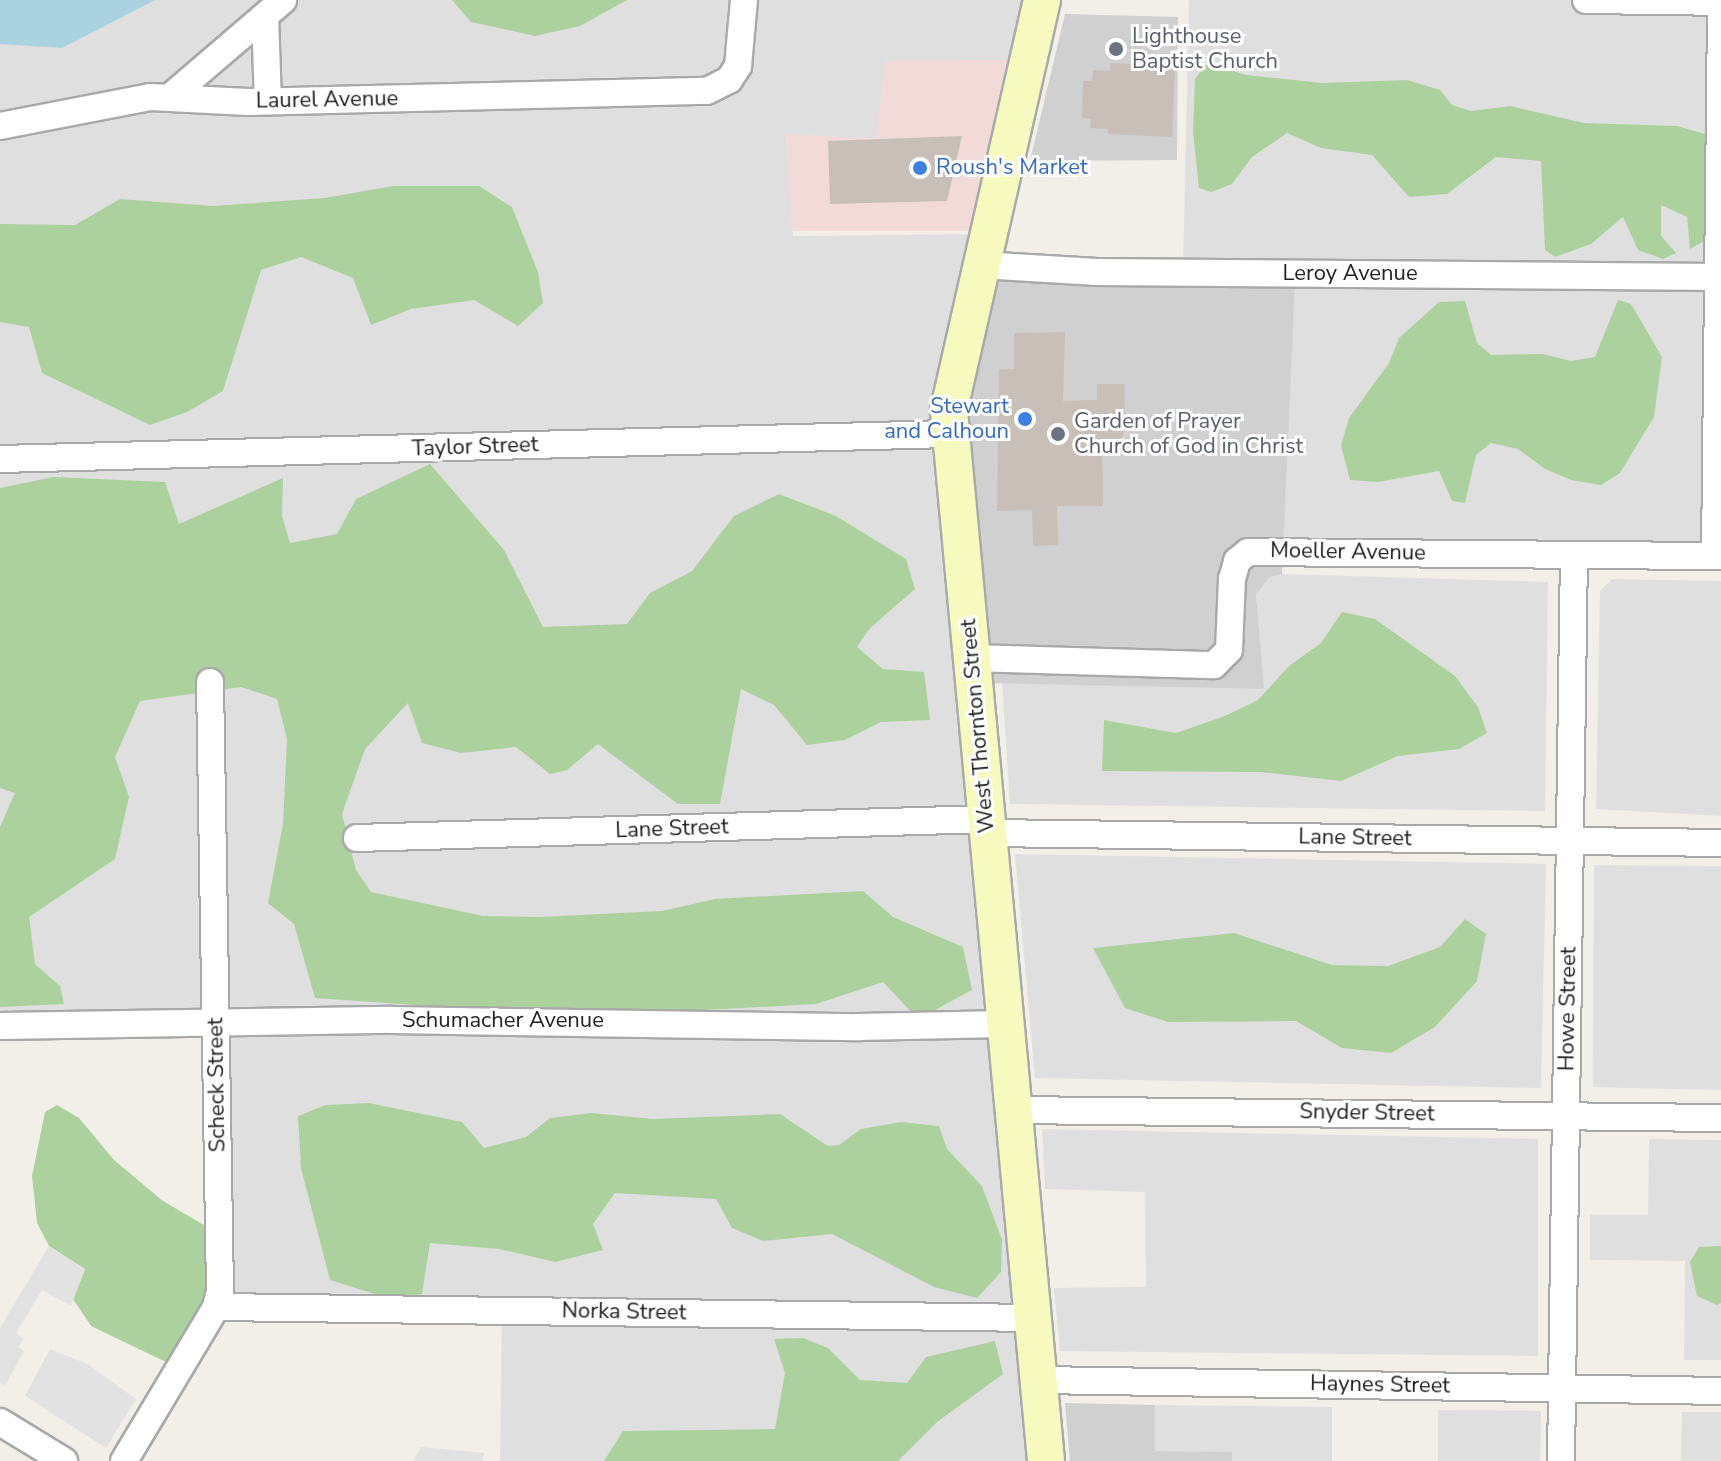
<!DOCTYPE html>
<style>
body{margin:0}
#map{position:relative;width:1721px;height:1461px;overflow:hidden;background:#f2efe9;font-family:"Nunito Sans",sans-serif}
div>[style]{position:absolute}
.residential>*{inset:0;background:#e0dfdf}
.commercial>*{inset:0;background:#f2dad9}
.religious>*{inset:0;background:#d0d0d0}
.forest>*{inset:0;background:#add19e}
.parking>*{inset:0;background:#e2e2e2}
.water>*{inset:0;background:#aad3df}
.building>*{inset:0;background:#c7bfb8}
.roads{filter:drop-shadow(2px 0 #a9a9a9) drop-shadow(-2px 0 #a9a9a9) drop-shadow(0 2px #a9a9a9) drop-shadow(0 -2px #a9a9a9)}
.minor>*{height:26px;margin:-13px;padding:0 13px;transform-origin:13px;border-radius:13px;background:#fff}
.secondary>*{height:36px;margin:-18px;padding:0 18px;transform-origin:18px;border-radius:18px;background:#f7fabf}
.dots>*{width:22px;height:22px;translate:-50% -50%;box-sizing:border-box;border:4px solid #fff;border-radius:50%}
span{translate:-50% -50%;white-space:nowrap;text-align:center;line-height:1.15;-webkit-text-stroke:6px #fff;paint-order:stroke}
.worship-label{font-size:22px;color:#5b616d}
.left{translate:0 -50%;text-align:left}
.street-label{font-size:22px;color:#222}
.shop-label{font-size:22px;color:#366cbe}
.right{translate:-100% -50%;text-align:right}
</style>
<div id="map">
<div class="residential">
<i style="clip-path:polygon(0 0,1042px 0,1028px 60px,876px 139px,786px 134px,793px 236px,988px 234px,949px 396px,1046px 1461px,500px 1461px,502px 1311px,216px 1307px,215px 1023px,0 1026px)"></i>
<i style="clip-path:polygon(1189px 0,1721px 0,1715px 556px,1283px 550px,1295px 274px,1183px 272px)"></i>
<i style="clip-path:polygon(1282px 574px,1548px 582px,1545px 811px,1010px 804px,1002px 683px,1263px 689px,1256px 593px,1270px 577px)"></i>
<i style="clip-path:polygon(1612px 579px,1721px 581px,1721px 816px,1596px 809px,1600px 591px)"></i>
<i style="clip-path:polygon(1015px 854px,1546px 864px,1541px 1088px,1035px 1078px)"></i>
<i style="clip-path:polygon(1594px 865px,1721px 866px,1721px 1090px,1593px 1087px)"></i>
<i style="clip-path:polygon(1042px 1129px,1538px 1139px,1538px 1356px,1060px 1351px,1054px 1288px,1146px 1287px,1145px 1192px,1045px 1189px)"></i>
<i style="clip-path:polygon(1649px 1139px,1721px 1140px,1721px 1360px,1684px 1360px,1685px 1261px,1590px 1260px,1590px 1215px,1648px 1215px)"></i>
<i style="clip-path:polygon(1155px 1405px,1332px 1407px,1332px 1461px,1232px 1461px,1232px 1453px,1155px 1451px)"></i>
<i style="clip-path:polygon(1438px 1410px,1541px 1411px,1540px 1461px,1438px 1461px)"></i>
<i style="clip-path:polygon(1682px 1412px,1721px 1412px,1721px 1461px,1681px 1461px)"></i>
</div>
<div class="commercial">
<i style="clip-path:polygon(1018px 60px,983px 231px,792px 231px,786px 134px,876px 139px,885px 61px)"></i>
</div>
<div class="religious">
<i style="clip-path:polygon(1065px 14px,1178px 17px,1177px 160px,1030px 161px)"></i>
<i style="clip-path:polygon(1011px 278px,1295px 284px,1282px 574px,1270px 577px,1256px 594px,1264px 689px,985px 683px,961px 407px,990px 281px)"></i>
<i style="clip-path:polygon(1065px 1403px,1155px 1405px,1155px 1451px,1232px 1452px,1232px 1461px,1070px 1461px)"></i>
</div>
<div class="forest">
<i style="clip-path:polygon(452px 0,627px 0,580px 26px,535px 36px,471px 22px)"></i>
<i style="clip-path:polygon(1208px 63px,1246px 75px,1322px 83px,1407px 80px,1440px 90px,1452px 105px,1471px 111px,1510px 106px,1584px 123px,1677px 126px,1705px 134px,1704px 241px,1690px 249px,1687px 217px,1661px 205px,1661px 236px,1676px 253px,1663px 259px,1638px 250px,1623px 217px,1591px 244px,1555px 257px,1545px 250px,1541px 161px,1496px 157px,1447px 194px,1409px 197px,1372px 155px,1321px 148px,1287px 133px,1252px 157px,1232px 184px,1211px 192px,1199px 188px,1193px 132px,1195px 79px)"></i>
<i style="clip-path:polygon(393px 186px,479px 186px,512px 207px,538px 272px,543px 303px,518px 326px,474px 300px,411px 309px,371px 325px,353px 278px,301px 257px,261px 270px,223px 391px,187px 412px,150px 425px,42px 373px,29px 327px,0 322px,0 224px,75px 225px,120px 199px,213px 206px,324px 198px)"></i>
<i style="clip-path:polygon(1618px 300px,1631px 304px,1662px 357px,1654px 417px,1620px 473px,1601px 485px,1571px 480px,1545px 469px,1518px 449px,1491px 443px,1476px 455px,1465px 503px,1452px 501px,1439px 471px,1378px 482px,1350px 480px,1341px 446px,1349px 418px,1389px 363px,1399px 338px,1439px 302px,1465px 301px,1477px 343px,1491px 355px,1543px 354px,1571px 361px,1595px 357px)"></i>
<i style="clip-path:polygon(430px 464px,504px 550px,543px 627px,627px 624px,650px 593px,692px 571px,734px 516px,779px 494px,836px 516px,906px 559px,915px 589px,869px 629px,857px 647px,883px 669px,924px 672px,930px 720px,881px 722px,845px 740px,807px 745px,774px 705px,741px 689px,720px 804px,678px 804px,598px 744px,567px 770px,550px 774px,516px 747px,461px 753px,422px 743px,408px 703px,365px 749px,342px 814px,356px 870px,371px 892px,483px 916px,539px 917px,662px 911px,715px 899px,863px 891px,893px 917px,963px 947px,972px 990px,918px 1019px,883px 982px,816px 1004px,651px 1013px,486px 1010px,315px 998px,294px 924px,268px 903px,283px 824px,287px 739px,277px 699px,241px 687px,140px 701px,115px 757px,129px 797px,115px 859px,29px 917px,35px 964px,60px 986px,64px 1004px,0 1007px,0 827px,15px 793px,0 788px,0 488px,53px 477px,165px 482px,179px 524px,283px 478px,282px 516px,290px 543px,337px 534px,356px 499px)"></i>
<i style="clip-path:polygon(1342px 612px,1375px 619px,1455px 676px,1478px 707px,1487px 733px,1459px 749px,1398px 756px,1341px 781px,1260px 772px,1102px 771px,1104px 720px,1176px 733px,1225px 716px,1258px 700px,1289px 666px,1321px 643px)"></i>
<i style="clip-path:polygon(1465px 919px,1486px 934px,1477px 981px,1435px 1027px,1391px 1053px,1342px 1048px,1296px 1021px,1168px 1022px,1125px 1008px,1093px 948px,1234px 933px,1332px 965px,1388px 966px,1440px 947px)"></i>
<i style="clip-path:polygon(369px 1103px,462px 1122px,484px 1148px,526px 1137px,550px 1118px,591px 1113px,653px 1119px,780px 1114px,828px 1146px,839px 1145px,861px 1129px,901px 1122px,939px 1126px,947px 1149px,982px 1186px,1002px 1240px,1001px 1272px,977px 1298px,934px 1287px,832px 1234px,763px 1241px,732px 1228px,716px 1199px,615px 1193px,593px 1224px,603px 1250px,555px 1262px,499px 1249px,430px 1243px,422px 1294px,391px 1299px,330px 1280px,301px 1168px,298px 1116px,326px 1105px)"></i>
<i style="clip-path:polygon(57px 1105px,79px 1118px,114px 1160px,163px 1201px,209px 1228px,212px 1285px,166px 1362px,91px 1326px,73px 1299px,85px 1269px,49px 1246px,37px 1223px,32px 1176px,45px 1112px)"></i>
<i style="clip-path:polygon(1721px 1246px,1721px 1303px,1717px 1305px,1697px 1296px,1690px 1262px,1699px 1247px)"></i>
<i style="clip-path:polygon(803px 1338px,828px 1348px,860px 1380px,907px 1383px,926px 1357px,995px 1341px,1003px 1374px,937px 1422px,898px 1461px,604px 1461px,623px 1431px,775px 1429px,785px 1373px,774px 1339px)"></i>
</div>
<div class="parking">
<i style="clip-path:polygon(49px 1246px,85px 1269px,71px 1306px,42px 1290px,16px 1333px,24px 1339px,18px 1347px,24px 1351px,5px 1386px,0 1383px,0 1328px)"></i>
<i style="clip-path:polygon(50px 1349px,87px 1364px,136px 1399px,106px 1448px,25px 1396px)"></i>
<i style="clip-path:polygon(421px 1447px,484px 1453px,483px 1461px,413px 1461px)"></i>
</div>
<div class="water">
<i style="clip-path:polygon(0 0,155px 0,62px 48px,0 44px)"></i>
</div>
<div class="building">
<i style="clip-path:polygon(1110px 63px,1175px 66px,1172px 137px,1108px 134px,1108px 129px,1090px 128px,1091px 119px,1082px 118px,1083px 81px,1092px 81px,1093px 70px,1110px 71px)"></i>
<i style="clip-path:polygon(962px 136px,947px 201px,830px 204px,828px 141px)"></i>
<i style="clip-path:polygon(1065px 332px,1063px 401px,1097px 400px,1097px 384px,1124px 384px,1125px 422px,1121px 446px,1102px 447px,1103px 506px,1057px 506px,1058px 545px,1033px 546px,1032px 510px,997px 511px,999px 369px,1014px 369px,1014px 333px)"></i>
</div>
<div class="roads">
<div class="minor">
<i style="left:1586px;top:0;width:135px;rotate:0.8deg"></i>
<i style="left:265px;top:16px;width:85px;rotate:88deg"></i>
<i style="left:170px;top:97px;width:149px;rotate:-40.6deg"></i>
<i style="left:0;top:126px;width:153px;rotate:-10.9deg"></i>
<i style="left:150px;top:97px;width:98px;rotate:2.9deg"></i>
<i style="left:248px;top:102px;width:459px;rotate:-1.4deg"></i>
<i style="left:707px;top:91px;width:25px;rotate:-27deg"></i>
<i style="left:729px;top:80px;width:17px;rotate:-57deg"></i>
<i style="left:738px;top:66px;width:66px;rotate:-84.8deg"></i>
<i style="left:980px;top:265px;width:117px;rotate:3.4deg"></i>
<i style="left:1097px;top:272px;width:622px;rotate:0.46deg"></i>
<i style="left:0;top:459px;width:951px;rotate:-1.51deg"></i>
<i style="left:1715px;top:556px;width:542px;rotate:-89.37deg"></i>
<i style="left:972px;top:658px;width:242px;rotate:1.7deg"></i>
<i style="left:1214px;top:665px;width:21px;rotate:-45deg"></i>
<i style="left:1229px;top:650px;width:71px;rotate:-87.6deg"></i>
<i style="left:1232px;top:579px;width:19px;rotate:-74deg"></i>
<i style="left:1237px;top:561px;width:14px;rotate:-39deg"></i>
<i style="left:1248px;top:552px;width:473px;rotate:0.5deg"></i>
<i style="left:988px;top:833px;width:733px;rotate:0.78deg"></i>
<i style="left:357px;top:838px;width:630px;rotate:-1.73deg"></i>
<i style="left:0;top:1026px;width:392px;rotate:-0.9deg"></i>
<i style="left:392px;top:1020px;width:466px;rotate:0.9deg"></i>
<i style="left:858px;top:1027px;width:147px;rotate:-1.2deg"></i>
<i style="left:1013px;top:1110px;width:708px;rotate:0.65deg"></i>
<i style="left:216px;top:1307px;width:817px;rotate:0.77deg"></i>
<i style="left:1038px;top:1380px;width:683px;rotate:0.92deg"></i>
<i style="left:0;top:1422px;width:75px;rotate:31.4deg"></i>
<i style="left:124px;top:1461px;width:179px;rotate:-59.1deg"></i>
<i style="left:216px;top:1307px;width:16px;rotate:-76deg"></i>
<i style="left:220px;top:1291px;width:609px;rotate:-90.94deg"></i>
<i style="left:1561px;top:1461px;width:905px;rotate:-89.18deg"></i>
</div>
<div class="secondary">
<i style="left:1042px;top:0;width:421px;rotate:102.8deg"></i>
<i style="left:949px;top:411px;width:1054px;rotate:84.72deg"></i>
</div>
</div>
<div class="dots">
<i style="left:1116px;top:49px;background:#6b7280"></i>
<i style="left:920px;top:168px;background:#3f7fe0"></i>
<i style="left:1025px;top:419px;background:#3f7fe0"></i>
<i style="left:1058px;top:434px;background:#6b7280"></i>
</div>
<div class="worship-label">
<span class="left" style="left:1132px;top:49px">Lighthouse<br>Baptist Church</span>
<span class="left" style="left:1074px;top:434px">Garden of Prayer<br>Church of God in Christ</span>
</div>
<div class="street-label">
<span style="left:327px;top:100px;rotate:-1deg">Laurel Avenue</span>
<span style="left:1350px;top:274px">Leroy Avenue</span>
<span style="left:475px;top:447px;rotate:-2deg">Taylor Street</span>
<span style="left:1348px;top:552px;rotate:1deg">Moeller Avenue</span>
<span style="left:978px;top:726px;rotate:-95deg">West Thornton Street</span>
<span style="left:672px;top:829px;rotate:-2deg">Lane Street</span>
<span style="left:1355px;top:838px;rotate:1deg">Lane Street</span>
<span style="left:1568px;top:1009px;rotate:-89deg">Howe Street</span>
<span style="left:503px;top:1021px">Schumacher Avenue</span>
<span style="left:217px;top:1085px;rotate:-91deg">Scheck Street</span>
<span style="left:1367px;top:1113px;rotate:1deg">Snyder Street</span>
<span style="left:624px;top:1312px;rotate:1deg">Norka Street</span>
<span style="left:1380px;top:1385px;rotate:1deg">Haynes Street</span>
</div>
<div class="shop-label">
<span class="left" style="left:936px;top:168px">Roush's Market</span>
<span class="right" style="left:1009px;top:419px">Stewart<br>and Calhoun</span>
</div>
</div>
